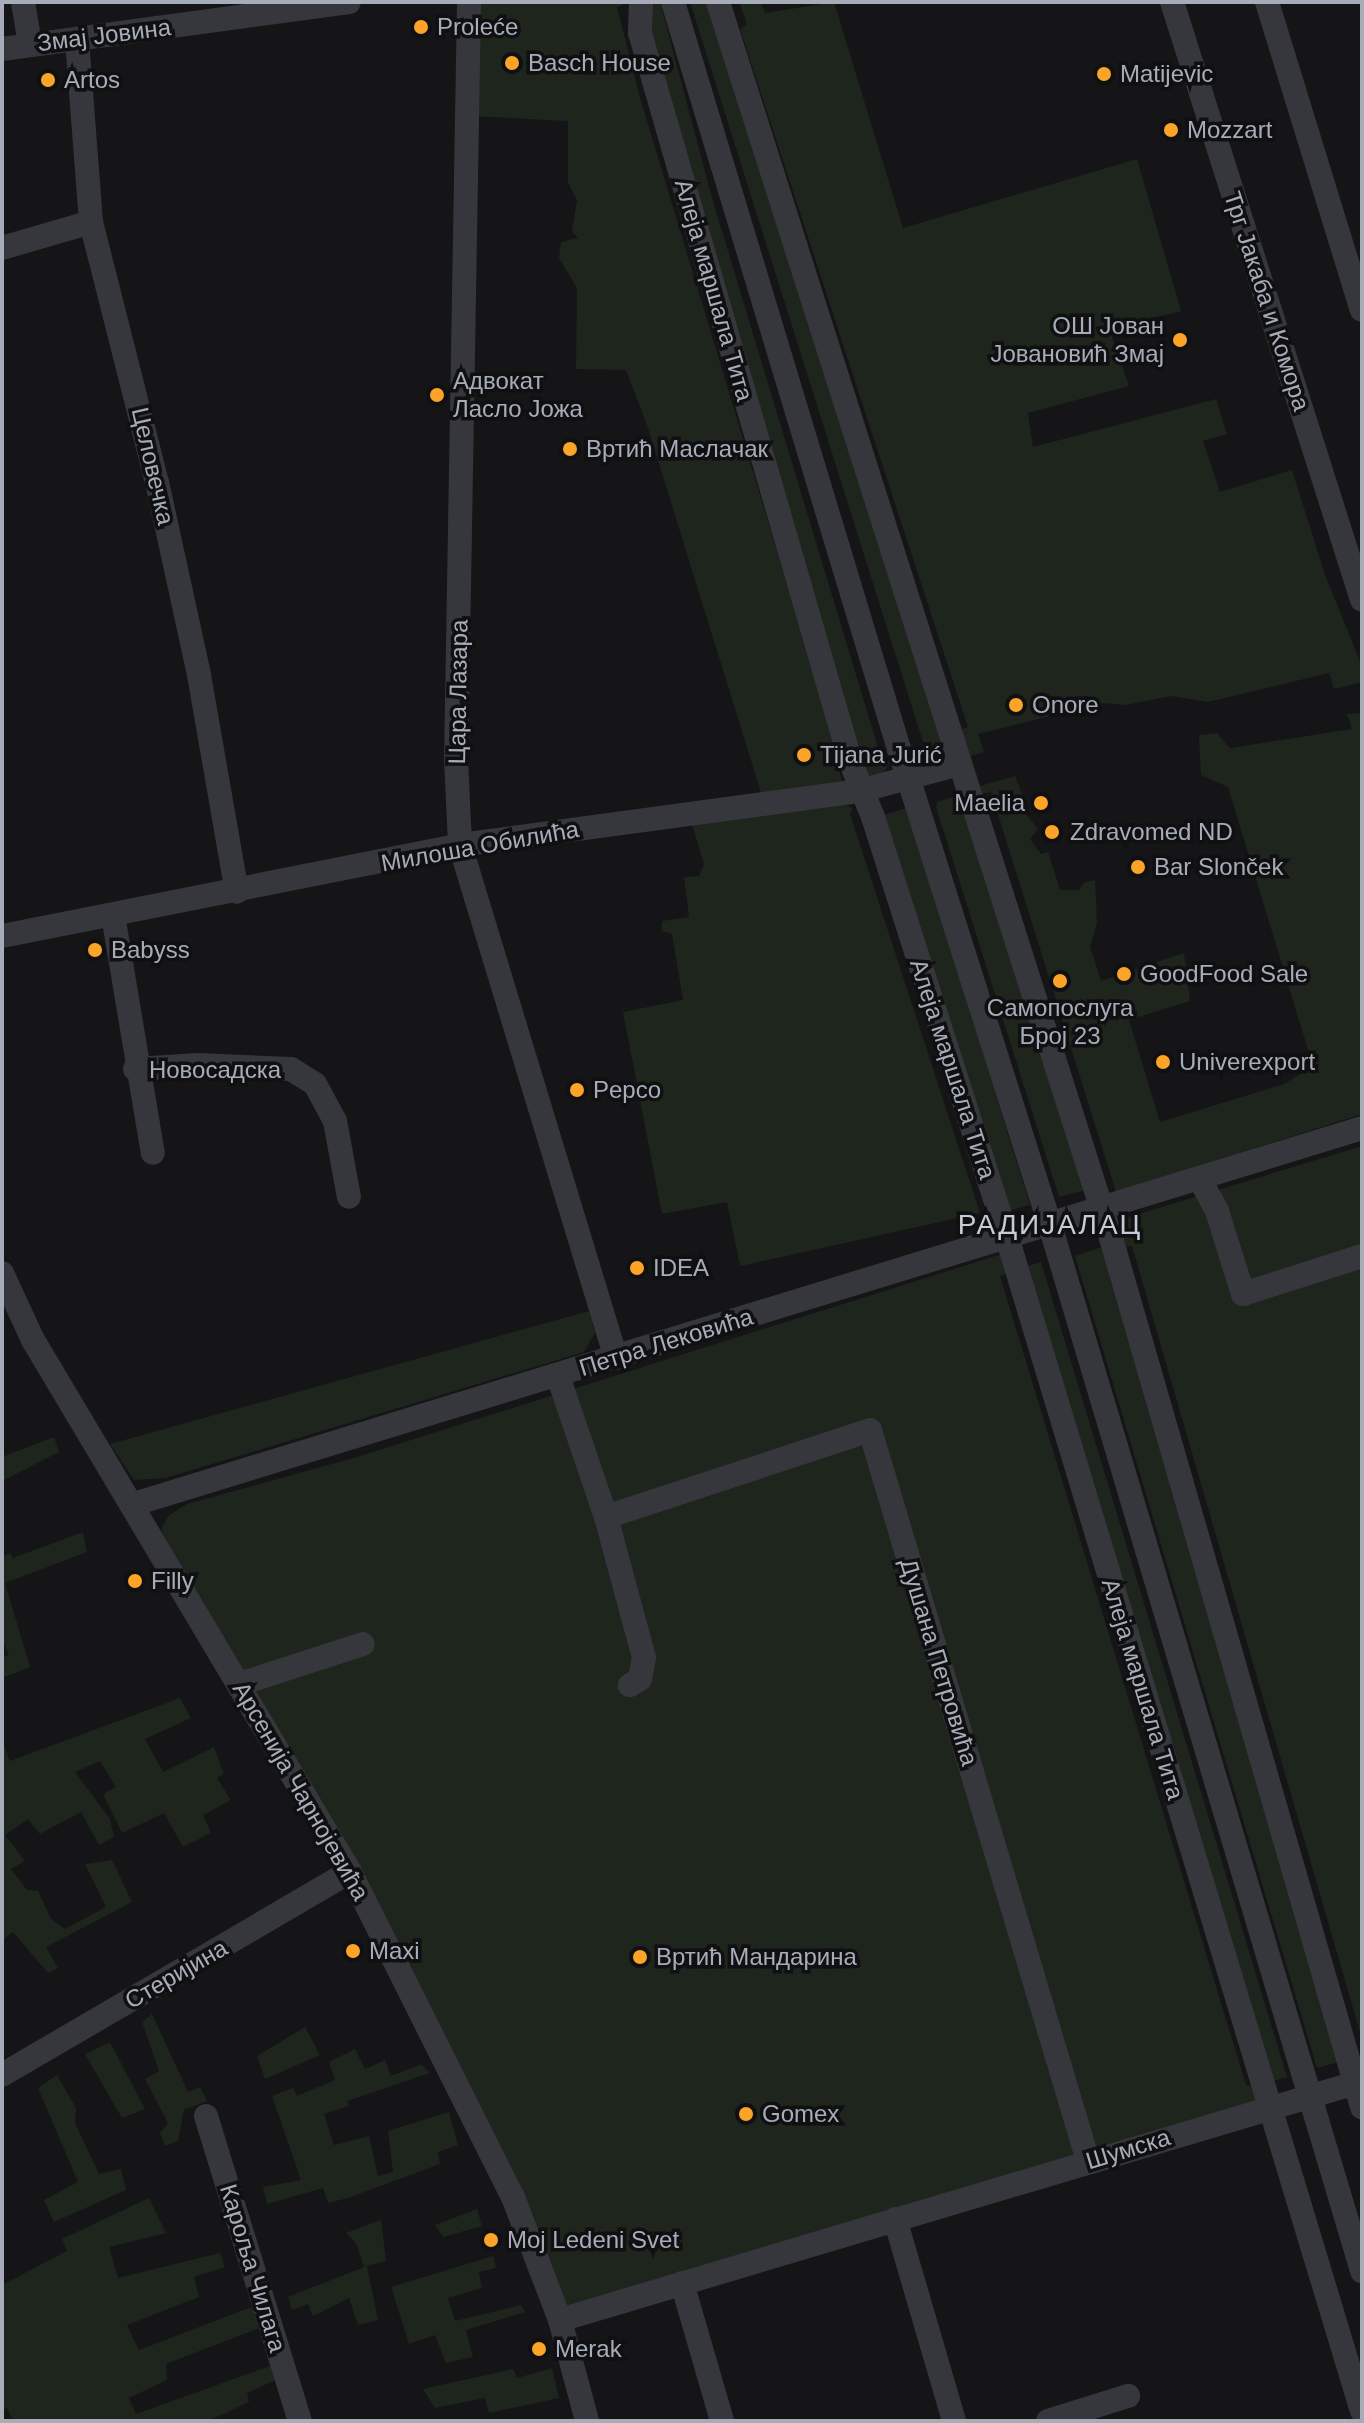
<!DOCTYPE html>
<meta charset="utf-8">
<style>
body{margin:0}
#map{position:relative;width:1364px;height:2423px;overflow:hidden;background:#151517;font-family:Helvetica,sans-serif}
div>[style]{position:absolute}
.green>*{inset:0;background:#1d251d}
.minor>*{height:24px;margin:-12px;padding:0 12px;transform-origin:12px;border-radius:12px;background:#36373c}
.dots>*{width:22px;height:22px;translate:-50% -50%;box-sizing:border-box;border:4px solid #101012;border-radius:50%}
span{translate:-50% -50%;white-space:nowrap;text-align:center;line-height:1.15;-webkit-text-stroke:7px #101012;paint-order:stroke}
.poi-label{font-size:24px;color:#a6adb8}
.left{translate:0 -50%;text-align:left}
.right{translate:-100% -50%;text-align:right}
.street-label{font-size:24px;color:#a6adb8}
.quarter-label{font-size:28px;color:#c7cbd4;letter-spacing:2px}
.frame{position:absolute;inset:0;border:4px solid #a6adb8;pointer-events:none}
</style>
<div id="map">
<div class="green">
<i style="clip-path:polygon(475px 2px,631px 2px,617px 7px,641px 101px,834px 740px,843px 789px,763px 799px,647px 425px,626px 370px,576px 369px,577px 288px,559px 258px,561px 242px,578px 238px,572px 231px,577px 200px,568px 183px,568px 121px,470px 116px)"></i>
<i style="clip-path:polygon(646px 2px,660px 2px,712px 198px,880px 754px,893px 759px,877px 781px,859px 782px,645px 32px)"></i>
<i style="clip-path:polygon(690px 2px,711px 2px,955px 762px,942px 764px,920px 753px,923px 742px)"></i>
<i style="clip-path:polygon(739px 2px,761px 2px,765px 13px,834px 2px,903px 228px,1137px 159px,1181px 311px,1109px 329px,1129px 386px,1028px 413px,1033px 447px,1216px 399px,1227px 434px,1203px 441px,1220px 492px,1292px 470px,1325px 575px,1362px 666px,1362px 682px,1334px 689px,1329px 673px,1208px 702px,1171px 696px,1126px 705px,1103px 703px,978px 734px,984px 752px,963px 758px,953px 732px,968px 727px,740px 29px,747px 24px)"></i>
<i style="clip-path:polygon(1362px 713px,1362px 1114px,1116px 1192px,991px 792px,977px 795px,973px 788px,1015px 776px,1024px 799px,1021px 808px,1038px 829px,1030px 839px,1041px 854px,1048px 852px,1060px 890px,1079px 890px,1083px 883px,1095px 880px,1097px 923px,1090px 947px,1101px 981px,1184px 953px,1190px 1001px,1129px 1020px,1160px 1122px,1284px 1084px,1302px 1073px,1309px 1053px,1228px 787px,1201px 775px,1199px 735px,1217px 733px,1230px 748px,1352px 729px,1347px 714px)"></i>
<i style="clip-path:polygon(959px 795px,1090px 1189px,1059px 1197px,936px 807px,937px 802px)"></i>
<i style="clip-path:polygon(837px 798px,853px 809px,850px 814px,980px 1213px,740px 1266px,727px 1202px,662px 1214px,623px 1012px,683px 1000px,672px 934px,662px 931px,662px 921px,689px 917px,684px 877px,699px 876px,704px 864px,689px 815px)"></i>
<i style="clip-path:polygon(907px 808px,1030px 1205px,1004px 1212px,883px 815px)"></i>
<i style="clip-path:polygon(1362px 1146px,1362px 2039px,1132px 1246px,1120px 1247px,1339px 2062px,1317px 2068px,1075px 1256px,1102px 1247px,1096px 1227px)"></i>
<i style="clip-path:polygon(1005px 1253px,1012px 1271px,1000px 1276px,1246px 2085px,1258px 2087px,1261px 2099px,564px 2313px,518px 2195px,161px 1530px,168px 1516px,187px 1504px,357px 1457px)"></i>
<i style="clip-path:polygon(1041px 1262px,1287px 2077px,1269px 2082px,1021px 1268px)"></i>
<i style="clip-path:polygon(589px 1311px,595px 1333px,584px 1352px,166px 1478px,134px 1480px,110px 1444px)"></i>
<i style="clip-path:polygon(54px 1437px,59px 1452px,2px 1481px,2px 1457px)"></i>
<i style="clip-path:polygon(83px 1532px,87px 1552px,5px 1583px,30px 1667px,2px 1678px,2px 1658px,9px 1655px,2px 1639px,2px 1557px,10px 1553px,13px 1558px)"></i>
<i style="clip-path:polygon(180px 1698px,191px 1718px,145px 1739px,163px 1772px,214px 1747px,224px 1774px,217px 1778px,231px 1800px,203px 1815px,211px 1833px,183px 1847px,164px 1813px,122px 1833px,103px 1794px,116px 1787px,100px 1761px,75px 1772px,110px 1819px,114px 1837px,99px 1845px,81px 1812px,40px 1834px,28px 1819px,5px 1835px,25px 1861px,11px 1869px,27px 1890px,38px 1891px,51px 1919px,65px 1929px,106px 1907px,85px 1864px,112px 1860px,132px 1902px,46px 1947px,58px 1968px,48px 1973px,13px 1932px,2px 1940px,2px 1740px,10px 1761px)"></i>
<i style="clip-path:polygon(152px 2014px,188px 2092px,200px 2087px,207px 2101px,184px 2110px,178px 2141px,165px 2146px,160px 2133px,168px 2123px,145px 2079px,159px 2071px,142px 2022px)"></i>
<i style="clip-path:polygon(305px 2027px,320px 2055px,265px 2079px,257px 2056px)"></i>
<i style="clip-path:polygon(110px 2042px,145px 2109px,122px 2118px,85px 2054px)"></i>
<i style="clip-path:polygon(355px 2049px,365px 2069px,385px 2060px,391px 2076px,421px 2064px,430px 2073px,347px 2101px,349px 2106px,324px 2114px,334px 2145px,369px 2136px,378px 2176px,393px 2172px,388px 2131px,449px 2112px,458px 2145px,438px 2152px,440px 2164px,348px 2198px,328px 2203px,323px 2188px,267px 2204px,263px 2187px,301px 2180px,272px 2096px,293px 2088px,297px 2096px,335px 2080px,329px 2062px)"></i>
<i style="clip-path:polygon(57px 2075px,76px 2108px,75px 2123px,99px 2174px,121px 2169px,126px 2190px,54px 2222px,44px 2200px,78px 2182px,38px 2088px)"></i>
<i style="clip-path:polygon(149px 2198px,166px 2233px,109px 2247px,118px 2278px,220px 2253px,225px 2267px,194px 2277px,199px 2297px,127px 2325px,139px 2350px,249px 2308px,255px 2308px,262px 2327px,166px 2364px,167px 2380px,129px 2398px,136px 2414px,273px 2365px,278px 2379px,247px 2393px,249px 2402px,208px 2421px,13px 2420px,7px 2408px,2px 2410px,2px 2285px,67px 2251px,62px 2239px)"></i>
<i style="clip-path:polygon(477px 2209px,482px 2226px,443px 2237px,435px 2225px)"></i>
<i style="clip-path:polygon(381px 2220px,386px 2261px,367px 2266px,378px 2320px,358px 2325px,349px 2298px,313px 2316px,308px 2304px,292px 2310px,288px 2297px,364px 2267px,356px 2243px,346px 2233px)"></i>
<i style="clip-path:polygon(493px 2256px,496px 2268px,479px 2272px,482px 2288px,448px 2298px,455px 2321px,521px 2305px,525px 2312px,466px 2330px,473px 2357px,446px 2363px,435px 2335px,409px 2344px,391px 2287px)"></i>
<i style="clip-path:polygon(552px 2368px,559px 2398px,489px 2413px,485px 2398px,435px 2408px,423px 2389px,513px 2369px,517px 2378px)"></i>
</div>
<div class="minor">
<i style="left:23px;top:2px;width:43px;rotate:80.5deg"></i>
<i style="left:469px;top:2px;width:757px;rotate:90.98deg"></i>
<i style="left:456px;top:759px;width:86px;rotate:87.3deg"></i>
<i style="left:460px;top:845px;width:536px;rotate:73.09deg"></i>
<i style="left:641px;top:2px;width:31px;rotate:92deg"></i>
<i style="left:640px;top:33px;width:760px;rotate:73.88deg"></i>
<i style="left:851px;top:763px;width:58px;rotate:67.8deg"></i>
<i style="left:873px;top:817px;width:441px;rotate:72.3deg"></i>
<i style="left:1007px;top:1237px;width:1226px;rotate:73.18deg"></i>
<i style="left:673px;top:2px;width:780px;rotate:73.17deg"></i>
<i style="left:899px;top:749px;width:499px;rotate:72.4deg"></i>
<i style="left:1050px;top:1225px;width:1092px;rotate:73.39deg"></i>
<i style="left:718px;top:2px;width:1297px;rotate:72.36deg"></i>
<i style="left:1111px;top:1238px;width:905px;rotate:73.89deg"></i>
<i style="left:1172px;top:2px;width:627px;rotate:72.37deg"></i>
<i style="left:1267px;top:2px;width:322px;rotate:72.9deg"></i>
<i style="left:77px;top:40px;width:183px;rotate:85.6deg"></i>
<i style="left:91px;top:222px;width:268px;rotate:75.8deg"></i>
<i style="left:157px;top:482px;width:198px;rotate:77.7deg"></i>
<i style="left:199px;top:675px;width:220px;rotate:80.1deg"></i>
<i style="left:2px;top:49px;width:350px;rotate:-7.7deg"></i>
<i style="left:2px;top:248px;width:93px;rotate:-16.3deg"></i>
<i style="left:113px;top:915px;width:241px;rotate:80.5deg"></i>
<i style="left:2px;top:936px;width:467px;rotate:-11.2deg"></i>
<i style="left:460px;top:845px;width:404px;rotate:-7.7deg"></i>
<i style="left:860px;top:791px;width:103px;rotate:-15.3deg"></i>
<i style="left:135px;top:1069px;width:63px;rotate:-3.6deg"></i>
<i style="left:198px;top:1065px;width:93px;rotate:2.5deg"></i>
<i style="left:291px;top:1069px;width:28px;rotate:32deg"></i>
<i style="left:315px;top:1084px;width:42px;rotate:61.6deg"></i>
<i style="left:335px;top:1121px;width:77px;rotate:79.6deg"></i>
<i style="left:1199px;top:1178px;width:38px;rotate:61deg"></i>
<i style="left:1217px;top:1211px;width:87px;rotate:72.6deg"></i>
<i style="left:1243px;top:1294px;width:125px;rotate:-17.7deg"></i>
<i style="left:2px;top:1273px;width:74px;rotate:65.2deg"></i>
<i style="left:33px;top:1340px;width:619px;rotate:59.21deg"></i>
<i style="left:350px;top:1872px;width:364px;rotate:63.4deg"></i>
<i style="left:513px;top:2197px;width:132px;rotate:69.1deg"></i>
<i style="left:560px;top:2320px;width:105px;rotate:75deg"></i>
<i style="left:558px;top:1376px;width:149px;rotate:71.2deg"></i>
<i style="left:606px;top:1517px;width:146px;rotate:74.9deg"></i>
<i style="left:644px;top:1658px;width:21px;rotate:101deg"></i>
<i style="left:640px;top:1679px;width:12px;rotate:149deg"></i>
<i style="left:134px;top:1504px;width:1284px;rotate:-17.02deg"></i>
<i style="left:606px;top:1517px;width:278px;rotate:-18.2deg"></i>
<i style="left:870px;top:1430px;width:763px;rotate:73.39deg"></i>
<i style="left:240px;top:1684px;width:129px;rotate:-18deg"></i>
<i style="left:2px;top:2075px;width:403px;rotate:-30.3deg"></i>
<i style="left:206px;top:2116px;width:319px;rotate:72.9deg"></i>
<i style="left:895px;top:2219px;width:210px;rotate:73.7deg"></i>
<i style="left:682px;top:2283px;width:144px;rotate:73.8deg"></i>
<i style="left:560px;top:2320px;width:837px;rotate:-16.59deg"></i>
<i style="left:1048px;top:2421px;width:84px;rotate:-17.4deg"></i>
</div>
<div class="dots">
<i style="left:421px;top:27px;background:#fca427"></i>
<i style="left:512px;top:63px;background:#fca427"></i>
<i style="left:1104px;top:74px;background:#fca427"></i>
<i style="left:48px;top:80px;background:#fca427"></i>
<i style="left:1171px;top:130px;background:#fca427"></i>
<i style="left:1180px;top:340px;background:#fca427"></i>
<i style="left:437px;top:395px;background:#fca427"></i>
<i style="left:570px;top:449px;background:#fca427"></i>
<i style="left:1016px;top:705px;background:#fca427"></i>
<i style="left:804px;top:755px;background:#fca427"></i>
<i style="left:1041px;top:803px;background:#fca427"></i>
<i style="left:1052px;top:832px;background:#fca427"></i>
<i style="left:1138px;top:867px;background:#fca427"></i>
<i style="left:95px;top:950px;background:#fca427"></i>
<i style="left:1124px;top:974px;background:#fca427"></i>
<i style="left:1060px;top:981px;background:#fca427"></i>
<i style="left:1163px;top:1062px;background:#fca427"></i>
<i style="left:577px;top:1090px;background:#fca427"></i>
<i style="left:637px;top:1268px;background:#fca427"></i>
<i style="left:135px;top:1581px;background:#fca427"></i>
<i style="left:353px;top:1951px;background:#fca427"></i>
<i style="left:640px;top:1957px;background:#fca427"></i>
<i style="left:746px;top:2114px;background:#fca427"></i>
<i style="left:491px;top:2240px;background:#fca427"></i>
<i style="left:539px;top:2349px;background:#fca427"></i>
</div>
<div class="poi-label">
<span class="left" style="left:437px;top:27px">Proleće</span>
<span class="left" style="left:528px;top:63px">Basch House</span>
<span class="left" style="left:1120px;top:74px">Matijevic</span>
<span class="left" style="left:64px;top:80px">Artos</span>
<span class="left" style="left:1187px;top:130px">Mozzart</span>
<span class="right" style="left:1164px;top:340px">ОШ Јован<br>Јовановић Змај</span>
<span class="left" style="left:453px;top:395px">Адвокат<br>Ласло Јожа</span>
<span class="left" style="left:586px;top:449px">Вртић Маслачак</span>
<span class="left" style="left:1032px;top:705px">Onore</span>
<span class="left" style="left:820px;top:755px">Tijana Jurić</span>
<span class="right" style="left:1025px;top:803px">Maelia</span>
<span class="left" style="left:1070px;top:832px">Zdravomed ND</span>
<span class="left" style="left:1154px;top:867px">Bar Slonček</span>
<span class="left" style="left:111px;top:950px">Babyss</span>
<span class="left" style="left:1140px;top:974px">GoodFood Sale</span>
<span style="left:1060px;top:1022px">Самопослуга<br>Број 23</span>
<span class="left" style="left:1179px;top:1062px">Univerexport</span>
<span class="left" style="left:593px;top:1090px">Pepco</span>
<span class="left" style="left:653px;top:1268px">IDEA</span>
<span class="left" style="left:151px;top:1581px">Filly</span>
<span class="left" style="left:369px;top:1951px">Maxi</span>
<span class="left" style="left:656px;top:1957px">Вртић Мандарина</span>
<span class="left" style="left:762px;top:2114px">Gomex</span>
<span class="left" style="left:507px;top:2240px">Moj Ledeni Svet</span>
<span class="left" style="left:555px;top:2349px">Merak</span>
</div>
<div class="street-label">
<span style="left:104px;top:35px;rotate:-7deg">Змај Јовина</span>
<span style="left:714px;top:290px;rotate:74deg">Алеја маршала Тита</span>
<span style="left:1267px;top:301px;rotate:72deg">Трг Јакаба и Комора</span>
<span style="left:153px;top:466px;rotate:77deg">Целовечка</span>
<span style="left:458px;top:692px;rotate:-89deg">Цара Лазара</span>
<span style="left:480px;top:846px;rotate:-10deg">Милоша Обилића</span>
<span style="left:953px;top:1069px;rotate:72deg">Алеја маршала Тита</span>
<span style="left:215px;top:1070px">Новосадска</span>
<span style="left:666px;top:1342px;rotate:-17deg">Петра Лековића</span>
<span style="left:939px;top:1662px;rotate:73deg">Душана Петровића</span>
<span style="left:1143px;top:1689px;rotate:73deg">Алеја маршала Тита</span>
<span style="left:301px;top:1791px;rotate:60deg">Арсенија Чарнојевића</span>
<span style="left:176px;top:1974px;rotate:-30deg">Стеријина</span>
<span style="left:1128px;top:2149px;rotate:-17deg">Шумска</span>
<span style="left:253px;top:2268px;rotate:73deg">Кароља Чилага</span>
</div>
<div class="quarter-label">
<span style="left:1050px;top:1225px">РАДИЈАЛАЦ</span>
</div>
<div class="frame"></div>
</div>
